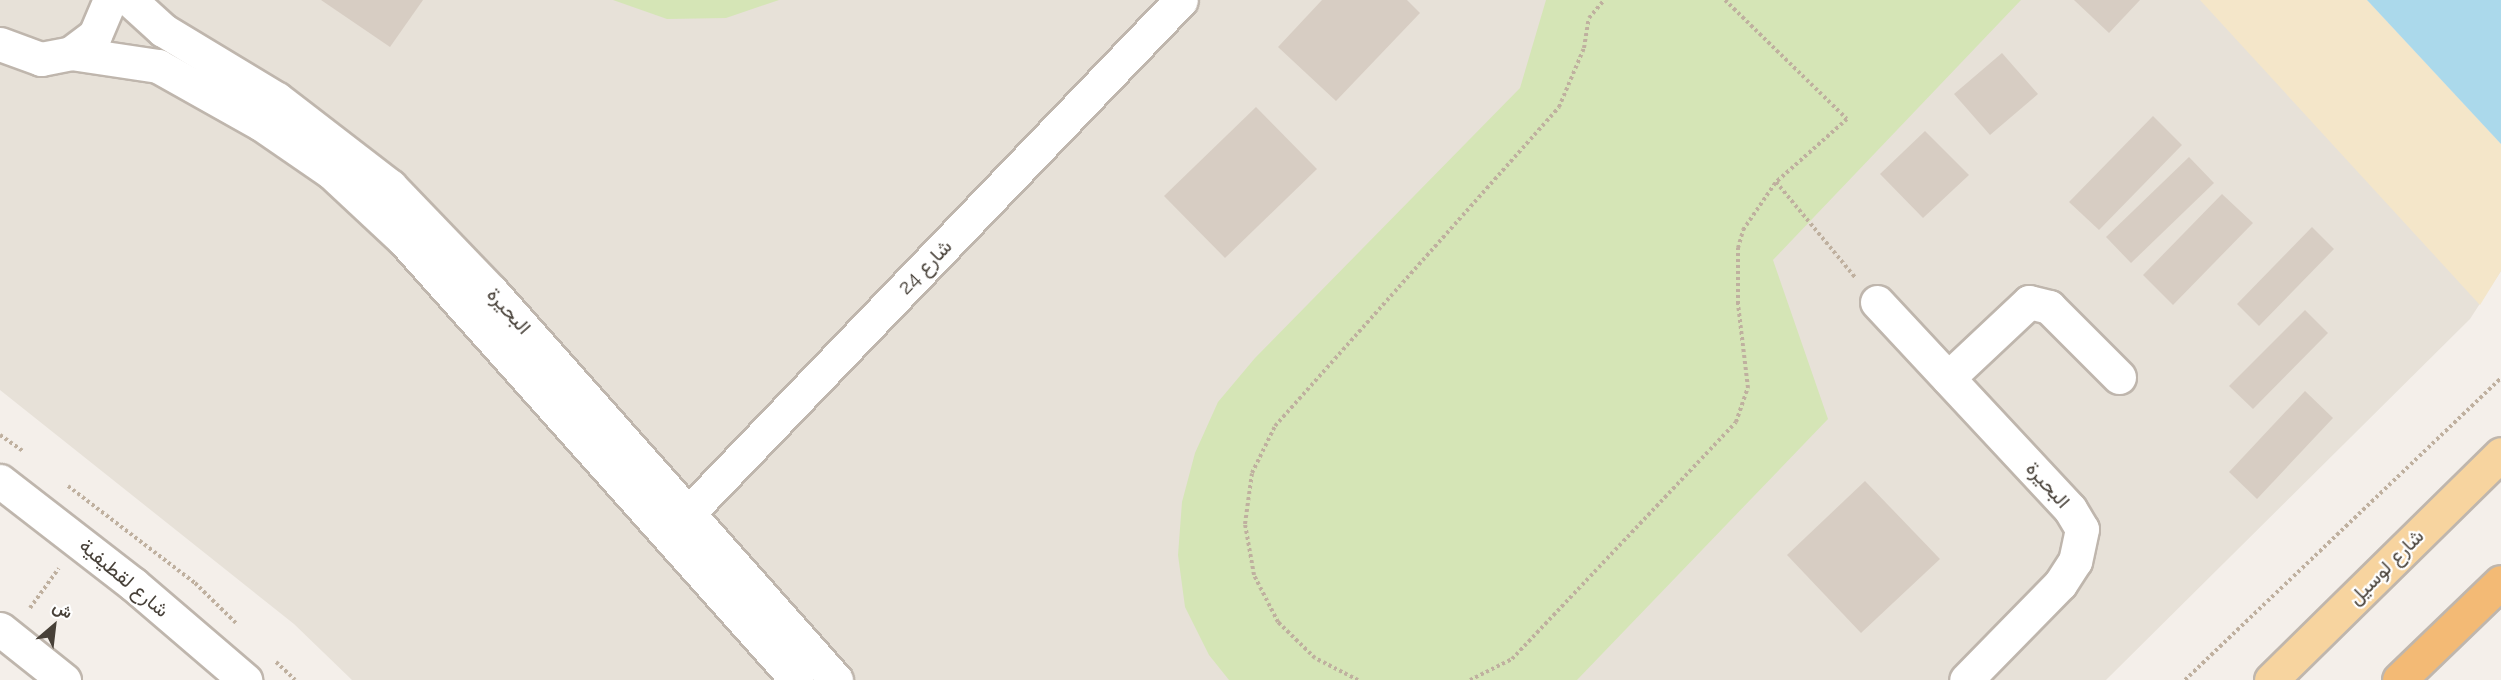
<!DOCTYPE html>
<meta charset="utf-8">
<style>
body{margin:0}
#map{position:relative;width:2501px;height:680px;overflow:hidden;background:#f4efea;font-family:Raleway,Vazirmatn,sans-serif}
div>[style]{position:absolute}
.residential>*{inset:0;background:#e7e1d8}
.green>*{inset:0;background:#d5e5b6}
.sand>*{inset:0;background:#f4e6c9}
.water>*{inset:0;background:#abd9eb}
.building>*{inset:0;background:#d7cdc3}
.path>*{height:4px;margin-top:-2px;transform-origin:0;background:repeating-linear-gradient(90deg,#bfb09f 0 3px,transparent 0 6px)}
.roads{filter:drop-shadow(2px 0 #bfb6ad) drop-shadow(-2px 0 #bfb6ad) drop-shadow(0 2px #bfb6ad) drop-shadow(0 -2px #bfb6ad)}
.minor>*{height:33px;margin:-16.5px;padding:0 16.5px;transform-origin:16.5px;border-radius:16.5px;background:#fff}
.major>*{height:33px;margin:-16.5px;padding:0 16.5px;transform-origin:16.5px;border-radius:16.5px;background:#f7d49f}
.highway>*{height:33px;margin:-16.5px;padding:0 16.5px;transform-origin:16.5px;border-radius:16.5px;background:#f3ba75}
span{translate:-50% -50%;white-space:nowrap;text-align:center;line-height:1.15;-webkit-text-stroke:4.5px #fff;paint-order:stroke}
.street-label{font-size:20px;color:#474038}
.north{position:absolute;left:24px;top:596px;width:60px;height:60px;-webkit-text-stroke:4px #fff;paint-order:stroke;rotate:28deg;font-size:16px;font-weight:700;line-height:24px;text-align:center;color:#474038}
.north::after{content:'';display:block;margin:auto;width:21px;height:27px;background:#474038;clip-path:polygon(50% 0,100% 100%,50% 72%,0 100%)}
</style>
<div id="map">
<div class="residential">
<i style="clip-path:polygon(0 0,2367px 0,2501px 144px,2501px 271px,2470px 319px,2106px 680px,352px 680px,294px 624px,0 390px)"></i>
</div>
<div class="green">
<i style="clip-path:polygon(613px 0,779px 0,726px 18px,667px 19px)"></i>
<i style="clip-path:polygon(1546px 0,2021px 0,1773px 260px,1828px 419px,1577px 680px,1229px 680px,1209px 655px,1185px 607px,1178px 555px,1182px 502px,1195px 453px,1218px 402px,1255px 358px,1520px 88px)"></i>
</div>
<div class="sand">
<i style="clip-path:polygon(2200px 0,2367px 0,2501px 144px,2501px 271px,2480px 305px)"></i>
</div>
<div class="water">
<i style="clip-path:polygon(2367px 0,2501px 0,2501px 144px)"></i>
</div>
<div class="building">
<i style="clip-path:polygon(321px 0,423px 0,390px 47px)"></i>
<i style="clip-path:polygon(1322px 0,1407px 0,1420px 13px,1336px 101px,1278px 47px)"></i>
<i style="clip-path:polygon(2074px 0,2140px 0,2109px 33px)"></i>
<i style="clip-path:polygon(2002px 53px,2038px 94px,1990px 135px,1954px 94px)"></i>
<i style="clip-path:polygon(1256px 107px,1317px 169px,1225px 258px,1164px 196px)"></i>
<i style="clip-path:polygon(2153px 116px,2182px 145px,2099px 230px,2069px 202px)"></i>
<i style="clip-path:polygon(1925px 131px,1969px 175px,1923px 218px,1880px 174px)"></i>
<i style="clip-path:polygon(2189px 157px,2214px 183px,2131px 263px,2106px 237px)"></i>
<i style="clip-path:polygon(2222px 194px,2253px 223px,2173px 305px,2143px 275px)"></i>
<i style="clip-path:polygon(2312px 227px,2334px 249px,2259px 326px,2237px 304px)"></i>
<i style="clip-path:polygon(2305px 310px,2328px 333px,2253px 409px,2229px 386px)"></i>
<i style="clip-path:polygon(2305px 391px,2333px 418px,2257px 499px,2229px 472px)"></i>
<i style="clip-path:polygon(1865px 481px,1940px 559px,1861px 633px,1787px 555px)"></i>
</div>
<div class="path">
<i style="left:1725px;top:0;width:170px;rotate:44.3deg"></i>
<i style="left:1847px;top:119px;width:95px;rotate:138.4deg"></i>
<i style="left:1776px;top:182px;width:124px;rotate:50.3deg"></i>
<i style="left:0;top:435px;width:29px;rotate:35deg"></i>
<i style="left:68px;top:486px;width:160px;rotate:37.4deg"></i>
<i style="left:195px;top:583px;width:57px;rotate:44.3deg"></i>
<i style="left:30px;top:608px;width:49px;rotate:-54.1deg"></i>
<i style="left:276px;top:662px;width:26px;rotate:43deg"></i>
<i style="left:1358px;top:680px;width:48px;rotate:-152.9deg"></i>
<i style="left:1315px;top:658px;width:52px;rotate:-135.8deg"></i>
<i style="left:1278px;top:622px;width:53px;rotate:-117.1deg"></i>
<i style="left:1254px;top:575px;width:52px;rotate:-100deg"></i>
<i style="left:1245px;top:524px;width:51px;rotate:-82.2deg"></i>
<i style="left:1252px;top:473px;width:52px;rotate:-63.9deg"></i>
<i style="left:1275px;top:426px;width:427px;rotate:-48.3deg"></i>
<i style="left:1559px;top:107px;width:64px;rotate:-67deg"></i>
<i style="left:1584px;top:48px;width:30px;rotate:-81deg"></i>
<i style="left:1589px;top:18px;width:23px;rotate:-50deg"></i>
<i style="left:1470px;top:680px;width:47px;rotate:-26.6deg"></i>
<i style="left:1512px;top:659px;width:326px;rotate:-46.6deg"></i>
<i style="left:1736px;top:422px;width:36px;rotate:-71deg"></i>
<i style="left:1748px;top:388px;width:85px;rotate:-96.8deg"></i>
<i style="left:1738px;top:304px;width:56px;rotate:-90deg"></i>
<i style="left:1738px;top:248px;width:19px;rotate:-74deg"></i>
<i style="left:1743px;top:230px;width:58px;rotate:-55.5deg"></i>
<i style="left:2185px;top:680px;width:437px;rotate:-43.7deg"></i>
</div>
<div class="roads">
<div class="minor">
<i style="left:130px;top:0;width:45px;rotate:42.3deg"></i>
<i style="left:163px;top:30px;width:133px;rotate:31.2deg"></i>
<i style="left:277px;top:99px;width:143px;rotate:37.6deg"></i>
<i style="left:390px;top:186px;width:146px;rotate:46.1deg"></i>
<i style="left:491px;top:291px;width:520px;rotate:48.43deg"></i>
<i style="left:0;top:44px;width:44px;rotate:20.1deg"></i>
<i style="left:41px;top:59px;width:31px;rotate:-11deg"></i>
<i style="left:71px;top:53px;width:30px;rotate:-37deg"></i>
<i style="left:95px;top:35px;width:38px;rotate:-67deg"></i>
<i style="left:71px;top:53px;width:88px;rotate:8.5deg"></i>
<i style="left:158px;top:66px;width:118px;rotate:29.4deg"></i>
<i style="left:261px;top:124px;width:85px;rotate:34.4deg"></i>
<i style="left:331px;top:172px;width:100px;rotate:43deg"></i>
<i style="left:404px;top:240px;width:590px;rotate:48.23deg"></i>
<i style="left:1877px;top:302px;width:283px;rotate:47deg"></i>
<i style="left:2070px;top:509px;width:23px;rotate:59deg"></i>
<i style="left:2082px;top:529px;width:33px;rotate:102deg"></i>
<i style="left:2075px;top:561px;width:27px;rotate:123deg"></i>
<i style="left:2060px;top:584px;width:134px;rotate:134.4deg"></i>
<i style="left:1948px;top:378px;width:111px;rotate:-43.2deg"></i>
<i style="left:2029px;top:302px;width:21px;rotate:14deg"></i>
<i style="left:2049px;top:307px;width:99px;rotate:45deg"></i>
<i style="left:0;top:481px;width:168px;rotate:37.8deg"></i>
<i style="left:133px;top:584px;width:148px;rotate:40.6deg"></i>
<i style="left:673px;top:529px;width:733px;rotate:-46.16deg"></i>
<i style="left:0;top:629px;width:82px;rotate:38.6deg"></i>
</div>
<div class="major">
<i style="left:2271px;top:680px;width:322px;rotate:-44.5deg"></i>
</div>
<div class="highway">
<i style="left:2399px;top:680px;width:141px;rotate:-43.9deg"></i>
</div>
</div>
<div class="street-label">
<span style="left:925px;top:267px;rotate:-46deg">شارع 24</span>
<span style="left:509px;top:311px;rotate:48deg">البحيرة</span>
<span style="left:2048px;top:485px;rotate:48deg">البحيرة</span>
<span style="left:2386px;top:567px;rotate:-45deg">شارع لوسيل</span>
<span style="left:124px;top:578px;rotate:40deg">شارع لقطيفية</span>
</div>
<div class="north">ش</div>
</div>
